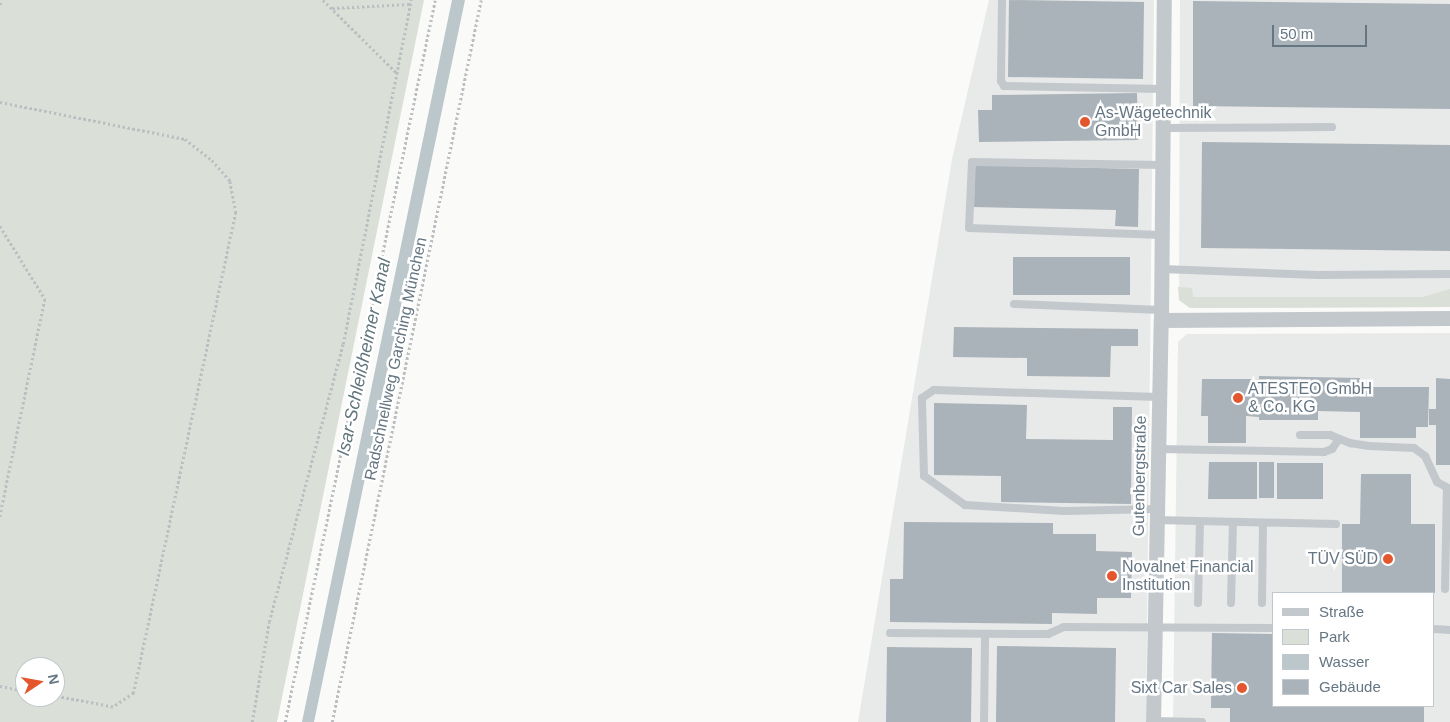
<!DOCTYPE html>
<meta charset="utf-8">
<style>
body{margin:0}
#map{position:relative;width:1450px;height:722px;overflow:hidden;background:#fafaf8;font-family:Helvetica,sans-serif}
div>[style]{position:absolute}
.built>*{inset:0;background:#e8e9e9}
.green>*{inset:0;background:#dadfd7}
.water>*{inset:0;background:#bbc7cb}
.building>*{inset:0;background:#aab3b9}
.path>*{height:2.5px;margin-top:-1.25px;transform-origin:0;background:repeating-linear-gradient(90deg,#bbbfc2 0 2.5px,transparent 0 5px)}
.service>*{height:8px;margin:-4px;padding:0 4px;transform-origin:4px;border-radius:4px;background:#c3c8cc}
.minor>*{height:15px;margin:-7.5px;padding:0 7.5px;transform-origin:7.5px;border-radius:7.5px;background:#c3c8cc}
.dots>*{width:14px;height:14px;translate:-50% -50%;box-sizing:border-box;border:2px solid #fff;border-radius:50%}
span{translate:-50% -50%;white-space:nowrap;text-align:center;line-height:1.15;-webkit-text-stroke:5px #fff;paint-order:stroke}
.poi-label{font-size:16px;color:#657683}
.left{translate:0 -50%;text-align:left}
.right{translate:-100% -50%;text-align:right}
.street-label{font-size:16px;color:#657683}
.water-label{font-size:18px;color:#60757c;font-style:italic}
.legend{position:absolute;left:1272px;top:592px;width:162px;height:115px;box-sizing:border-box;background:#fff;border:1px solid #c1c8cd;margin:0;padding:6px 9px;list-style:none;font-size:15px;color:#657683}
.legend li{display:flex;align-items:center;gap:10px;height:25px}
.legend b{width:25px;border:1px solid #c1c8cd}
.north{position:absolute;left:15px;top:657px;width:50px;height:50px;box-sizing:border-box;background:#fff;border:1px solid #c1c8cd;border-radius:50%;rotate:78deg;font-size:14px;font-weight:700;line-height:20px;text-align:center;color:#657683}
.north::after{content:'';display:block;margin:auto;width:18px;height:22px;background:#e4572e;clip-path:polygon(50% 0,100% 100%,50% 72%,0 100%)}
.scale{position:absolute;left:1272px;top:25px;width:95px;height:22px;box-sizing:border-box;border:2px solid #657683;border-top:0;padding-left:6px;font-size:15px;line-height:18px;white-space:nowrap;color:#657683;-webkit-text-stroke:4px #fff;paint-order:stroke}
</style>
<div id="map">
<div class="built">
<i style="clip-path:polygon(989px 0,1154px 0,1146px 722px,858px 722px,952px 159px)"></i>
<i style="clip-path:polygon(1180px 0,1450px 0,1450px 307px,1190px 308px,1179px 300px)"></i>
<i style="clip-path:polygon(evenodd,1450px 333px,1450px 722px,1173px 722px,1178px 342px,1187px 334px,1450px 333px,1274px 593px,1434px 593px,1434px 706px,1274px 706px,1274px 593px)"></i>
</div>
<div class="green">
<i style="clip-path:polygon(evenodd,0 0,424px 0,277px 722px,0 722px,0 0,25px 667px,55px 667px,55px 697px,25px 697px,25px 667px)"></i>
<i style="clip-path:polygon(1178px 287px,1192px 288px,1193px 297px,1423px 297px,1450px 289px,1450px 307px,1190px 308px,1179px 300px)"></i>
</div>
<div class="water">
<i style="clip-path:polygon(452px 0,465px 0,314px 722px,302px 722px)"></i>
</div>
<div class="building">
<i style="clip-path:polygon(1009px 0,1144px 2px,1143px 79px,1008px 77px)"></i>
<i style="clip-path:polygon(1193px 1px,1450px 4px,1450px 109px,1193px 106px)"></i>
<i style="clip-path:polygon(1137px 93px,1138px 140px,979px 142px,978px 110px,992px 110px,992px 95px)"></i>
<i style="clip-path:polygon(1202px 142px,1450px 145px,1450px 251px,1201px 248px)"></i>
<i style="clip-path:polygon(975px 165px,1139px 169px,1138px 227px,1115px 226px,1116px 210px,974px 207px)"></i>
<i style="clip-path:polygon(1013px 257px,1130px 257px,1130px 295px,1013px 295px)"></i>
<i style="clip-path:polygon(954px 327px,1138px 329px,1138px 346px,1111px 346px,1110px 377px,1027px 376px,1027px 358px,953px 357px)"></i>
<i style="clip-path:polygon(1259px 376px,1360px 378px,1360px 387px,1429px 387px,1428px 427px,1416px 427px,1416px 438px,1360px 438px,1360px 412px,1318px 411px,1318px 420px,1259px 420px,1259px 417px,1246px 416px,1246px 443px,1208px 443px,1208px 416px,1201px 416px,1202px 379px,1259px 379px)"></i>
<i style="clip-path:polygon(1436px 378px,1450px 379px,1450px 465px,1436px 465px,1436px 425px,1429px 425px,1429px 409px,1436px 409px)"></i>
<i style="clip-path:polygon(934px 403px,1027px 405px,1026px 439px,1113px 440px,1113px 407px,1132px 407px,1131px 504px,1001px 502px,1001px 476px,934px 475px)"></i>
<i style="clip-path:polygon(1209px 462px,1257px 462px,1257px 499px,1208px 499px)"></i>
<i style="clip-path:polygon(1259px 462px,1274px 462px,1274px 498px,1259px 498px)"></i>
<i style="clip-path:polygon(1277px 463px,1323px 463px,1323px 499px,1277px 499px)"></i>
<i style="clip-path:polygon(1361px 474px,1411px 474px,1411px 524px,1435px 524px,1435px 593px,1342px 593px,1342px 524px,1360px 524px)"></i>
<i style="clip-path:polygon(904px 522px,1053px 523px,1053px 534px,1096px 534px,1096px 551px,1132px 552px,1131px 598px,1097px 598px,1097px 614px,1052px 613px,1052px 624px,890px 622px,890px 579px,903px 579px)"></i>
<i style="clip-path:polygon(1212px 633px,1274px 634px,1274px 706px,1424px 706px,1424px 722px,1230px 722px,1230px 708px,1211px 708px)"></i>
<i style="clip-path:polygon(997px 646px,1116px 648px,1115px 722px,996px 722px)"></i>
<i style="clip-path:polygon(887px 647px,972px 648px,971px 722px,886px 722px)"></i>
</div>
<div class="path">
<i style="left:323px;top:0;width:104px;rotate:44.6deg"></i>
<i style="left:0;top:5px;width:5px;rotate:-79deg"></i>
<i style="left:332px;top:8px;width:78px;rotate:-2.9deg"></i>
<i style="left:0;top:102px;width:189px;rotate:11.3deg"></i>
<i style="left:185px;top:139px;width:34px;rotate:38deg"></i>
<i style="left:212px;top:160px;width:28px;rotate:49deg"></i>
<i style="left:230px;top:181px;width:32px;rotate:79deg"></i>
<i style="left:236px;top:212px;width:492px;rotate:102deg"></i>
<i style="left:134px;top:693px;width:25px;rotate:146deg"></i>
<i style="left:113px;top:707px;width:59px;rotate:-169.3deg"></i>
<i style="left:0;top:226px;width:86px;rotate:58.3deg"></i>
<i style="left:45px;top:299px;width:223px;rotate:101.7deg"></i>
<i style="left:0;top:686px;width:25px;rotate:11deg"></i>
<i style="left:252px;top:722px;width:101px;rotate:-80.4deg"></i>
<i style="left:269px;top:622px;width:288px;rotate:-75.1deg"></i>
<i style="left:343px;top:344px;width:351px;rotate:-78.8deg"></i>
<i style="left:285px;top:722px;width:737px;rotate:-78.26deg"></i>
<i style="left:332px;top:722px;width:737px;rotate:-78.34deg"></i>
</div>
<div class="service">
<i style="left:1002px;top:0;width:81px;rotate:90.7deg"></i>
<i style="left:1001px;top:81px;width:6px;rotate:59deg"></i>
<i style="left:1004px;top:86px;width:159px;rotate:1.1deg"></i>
<i style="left:1163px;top:128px;width:169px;rotate:-0.3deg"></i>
<i style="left:1162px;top:235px;width:193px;rotate:-177.9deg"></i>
<i style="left:969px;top:228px;width:66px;rotate:-87.4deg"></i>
<i style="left:972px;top:162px;width:191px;rotate:0.9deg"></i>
<i style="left:1162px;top:269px;width:156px;rotate:2.2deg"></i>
<i style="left:1318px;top:275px;width:132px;rotate:-0.4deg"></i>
<i style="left:1014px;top:304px;width:147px;rotate:2.3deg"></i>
<i style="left:1300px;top:435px;width:30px"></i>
<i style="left:1330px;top:435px;width:22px;rotate:22deg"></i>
<i style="left:1350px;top:443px;width:19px;rotate:9deg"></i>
<i style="left:1369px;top:446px;width:45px;rotate:2.5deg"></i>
<i style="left:1414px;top:448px;width:14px;rotate:36deg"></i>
<i style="left:1425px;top:456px;width:29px;rotate:65deg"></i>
<i style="left:1437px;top:482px;width:15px;rotate:28deg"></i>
<i style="left:1158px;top:449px;width:166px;rotate:1deg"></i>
<i style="left:1324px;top:452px;width:9px;rotate:-21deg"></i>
<i style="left:1332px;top:449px;width:12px;rotate:-55deg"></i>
<i style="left:1157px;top:509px;width:93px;rotate:178.8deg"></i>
<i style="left:1064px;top:511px;width:99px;rotate:-176.5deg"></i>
<i style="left:965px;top:505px;width:50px;rotate:-144.7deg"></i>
<i style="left:924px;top:476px;width:78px;rotate:-91.5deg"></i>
<i style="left:922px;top:398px;width:14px;rotate:-34deg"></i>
<i style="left:934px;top:390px;width:225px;rotate:1.8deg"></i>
<i style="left:1156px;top:520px;width:180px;rotate:1.3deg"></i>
<i style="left:1445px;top:589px;width:100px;rotate:-88.9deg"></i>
<i style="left:1198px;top:603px;width:81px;rotate:-88.6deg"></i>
<i style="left:1231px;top:603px;width:81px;rotate:-88.6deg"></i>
<i style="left:1262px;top:603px;width:80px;rotate:-89.3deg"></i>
<i style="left:1434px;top:629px;width:16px;rotate:4deg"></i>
<i style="left:890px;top:633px;width:158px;rotate:0.4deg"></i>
<i style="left:1048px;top:634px;width:17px;rotate:-24deg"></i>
<i style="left:1064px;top:627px;width:210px;rotate:0.3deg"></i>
<i style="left:1153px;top:721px;width:49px;rotate:1.2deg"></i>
<i style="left:984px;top:722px;width:88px;rotate:-89.3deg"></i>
</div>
<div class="minor">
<i style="left:1161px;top:320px;width:320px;rotate:-89.5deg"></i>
<i style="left:1153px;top:722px;width:402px;rotate:-88.9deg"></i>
<i style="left:1161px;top:320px;width:289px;rotate:-0.4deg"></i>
</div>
<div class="dots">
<i style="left:1085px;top:122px;background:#e4572e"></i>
<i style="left:1238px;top:398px;background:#e4572e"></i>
<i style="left:1388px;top:559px;background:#e4572e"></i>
<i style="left:1112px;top:576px;background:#e4572e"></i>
<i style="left:1242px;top:688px;background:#e4572e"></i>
</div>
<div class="poi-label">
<span class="left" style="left:1095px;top:122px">As-Wägetechnik<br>GmbH</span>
<span class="left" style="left:1248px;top:398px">ATESTEO GmbH<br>&amp; Co. KG</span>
<span class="right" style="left:1378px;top:559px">TÜV SÜD</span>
<span class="left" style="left:1122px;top:576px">Novalnet Financial<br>Institution</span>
<span class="right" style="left:1232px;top:688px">Sixt Car Sales</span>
</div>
<div class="street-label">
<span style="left:396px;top:359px;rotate:-78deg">Radschnellweg Garching München</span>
<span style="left:1140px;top:476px;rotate:-89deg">Gutenbergstraße</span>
</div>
<div class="water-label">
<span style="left:364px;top:357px;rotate:-78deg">Isar-Schleißheimer Kanal</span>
</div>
<ul class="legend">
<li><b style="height:6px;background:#c3c8cc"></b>Straße</li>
<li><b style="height:14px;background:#dadfd7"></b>Park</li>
<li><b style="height:14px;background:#bbc7cb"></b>Wasser</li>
<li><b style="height:14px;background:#aab3b9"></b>Gebäude</li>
</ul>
<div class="north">N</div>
<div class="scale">50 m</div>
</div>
